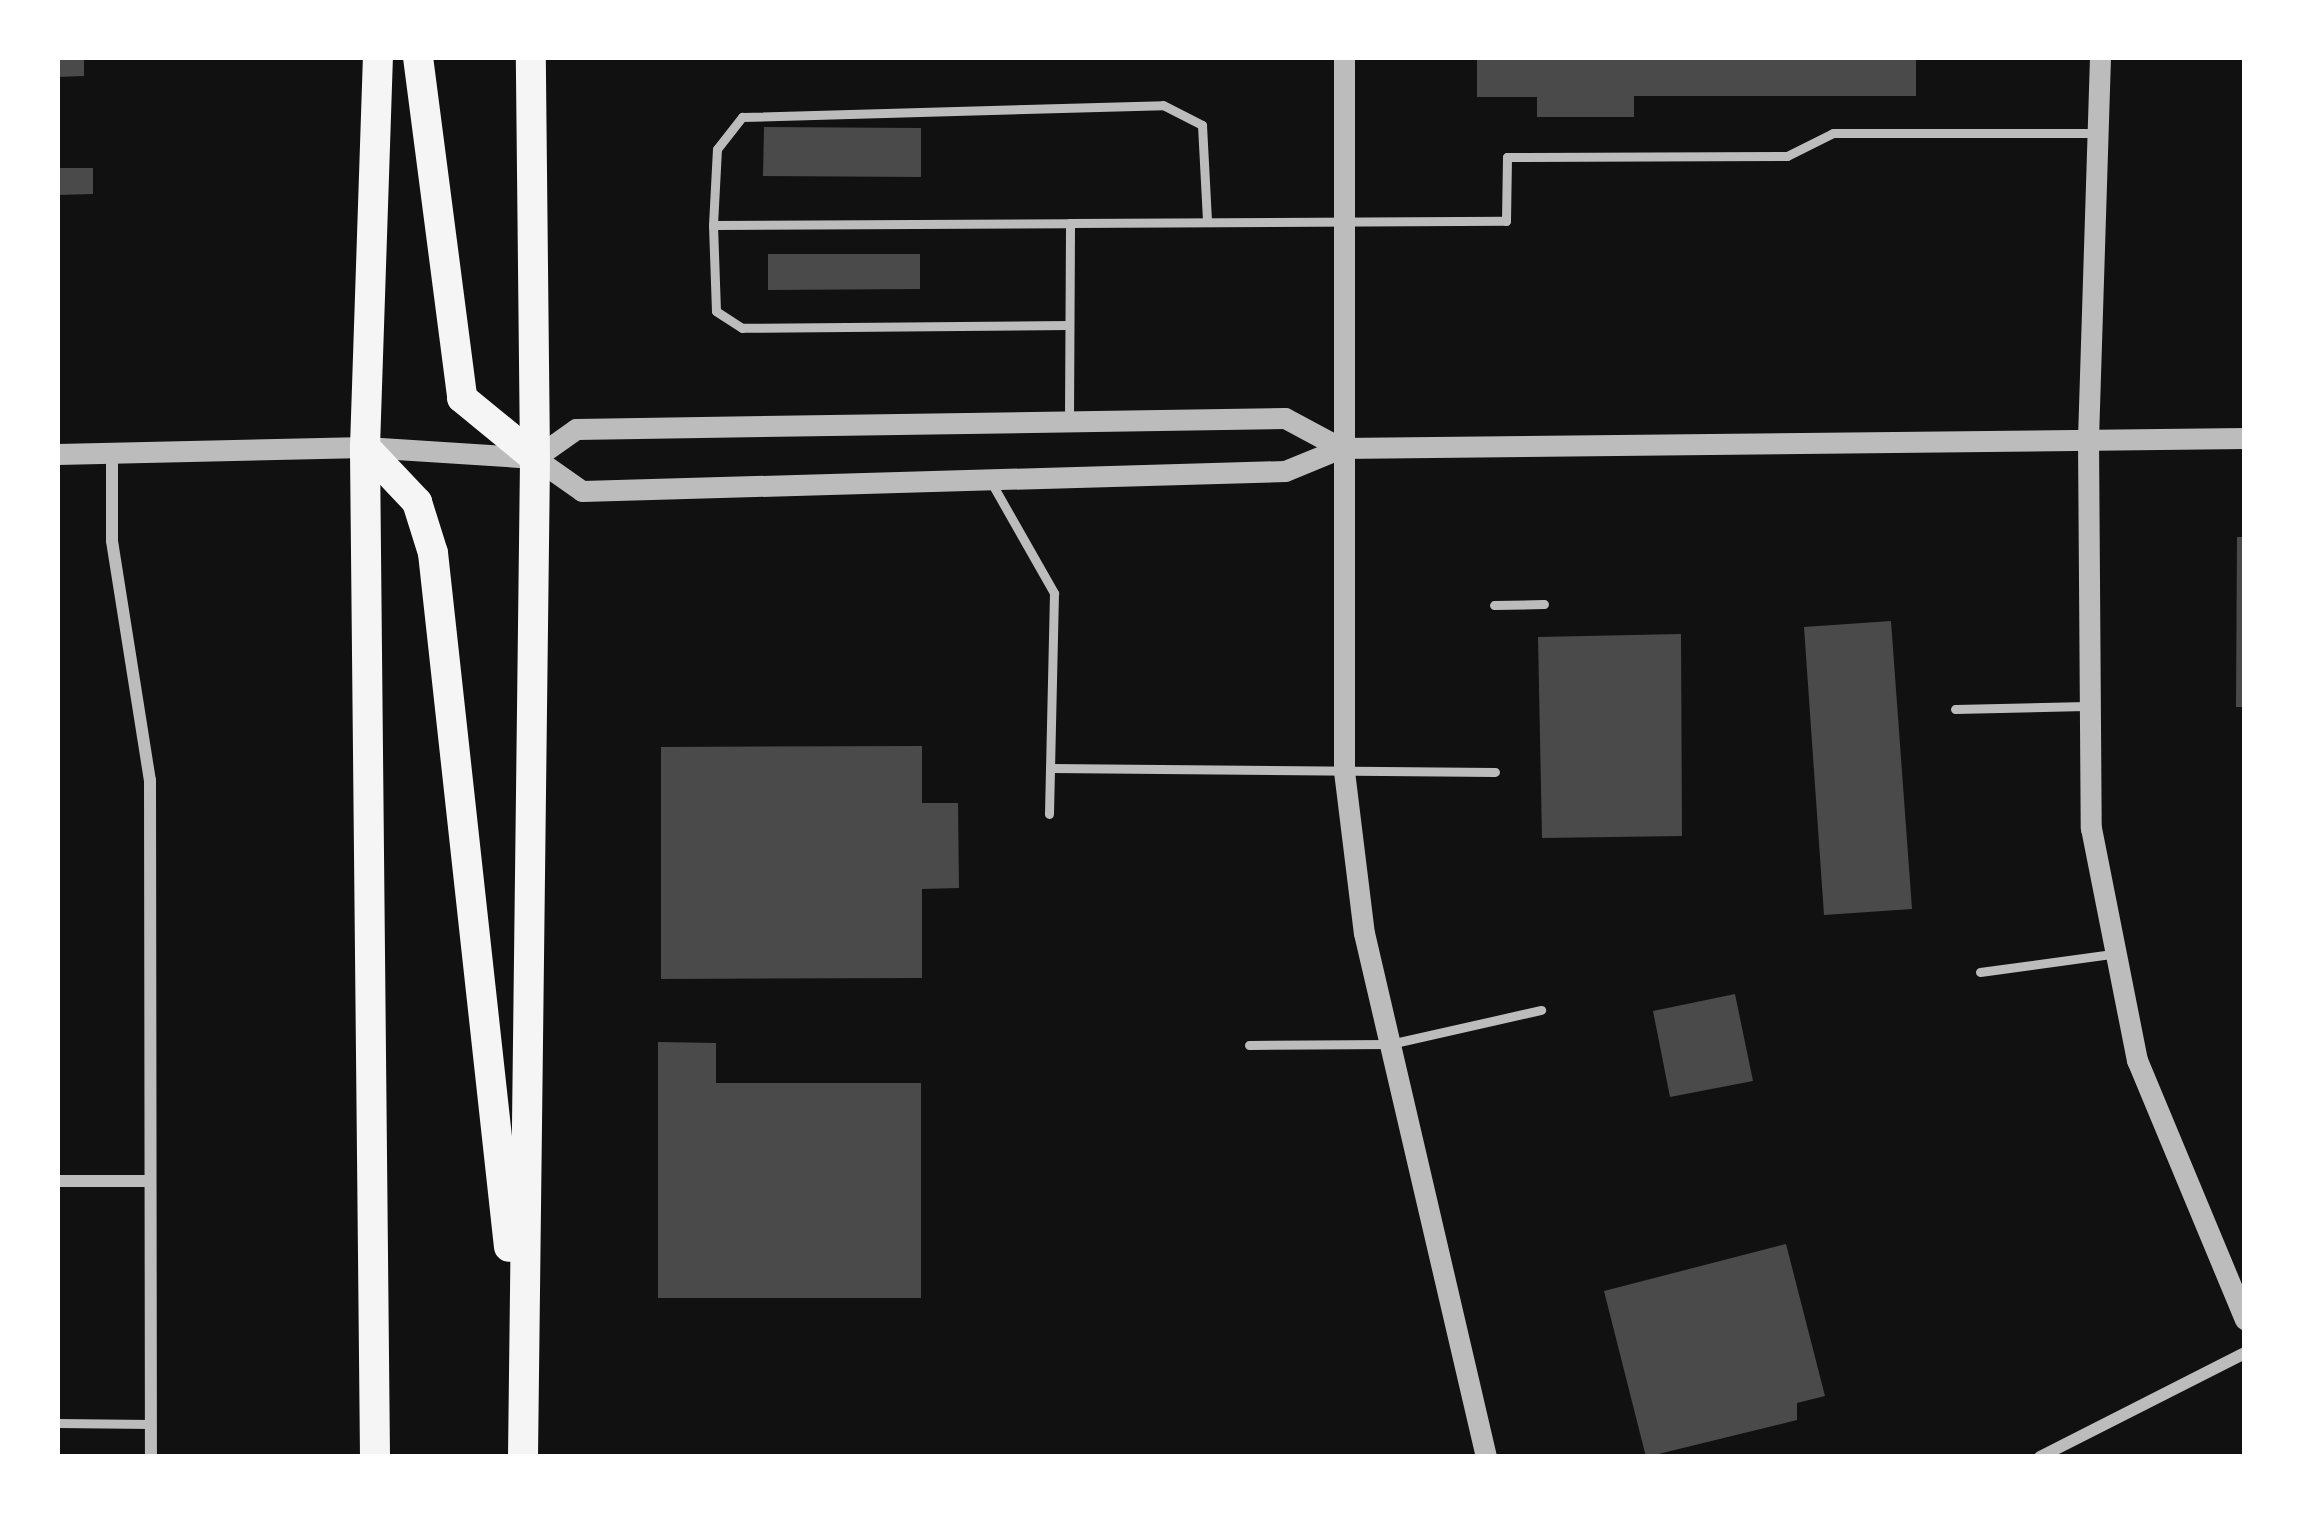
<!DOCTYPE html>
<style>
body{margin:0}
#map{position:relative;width:2302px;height:1514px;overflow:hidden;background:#111;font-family:"Titillium Web",sans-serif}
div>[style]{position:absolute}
.building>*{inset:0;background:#4a4a4a}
.service>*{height:9px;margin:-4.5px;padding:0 4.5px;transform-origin:4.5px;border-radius:4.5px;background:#bcbcbc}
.minor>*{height:12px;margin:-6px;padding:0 6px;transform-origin:6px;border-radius:6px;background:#bcbcbc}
.tertiary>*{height:21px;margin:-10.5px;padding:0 10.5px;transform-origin:10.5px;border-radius:10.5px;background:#bcbcbc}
.primary>*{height:30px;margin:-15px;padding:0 15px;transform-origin:15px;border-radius:15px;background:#f5f5f5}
span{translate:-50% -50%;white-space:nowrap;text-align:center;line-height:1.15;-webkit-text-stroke:10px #fff;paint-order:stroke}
.frame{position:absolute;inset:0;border:60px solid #fff;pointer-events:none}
</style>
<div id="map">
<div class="building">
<i style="clip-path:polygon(57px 57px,84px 57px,84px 76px,57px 77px)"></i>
<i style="clip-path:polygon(1477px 57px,1916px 57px,1916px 96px,1634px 96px,1634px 117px,1537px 117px,1537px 97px,1477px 97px)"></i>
<i style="clip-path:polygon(764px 127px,921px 128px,921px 177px,763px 176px)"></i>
<i style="clip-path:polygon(57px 168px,93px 168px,93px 194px,57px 195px)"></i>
<i style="clip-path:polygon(768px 254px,920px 254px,920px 289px,768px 290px)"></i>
<i style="clip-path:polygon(2237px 537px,2245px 537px,2245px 707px,2236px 707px)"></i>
<i style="clip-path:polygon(1891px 621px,1912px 909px,1824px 915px,1804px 627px)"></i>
<i style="clip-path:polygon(1681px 634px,1682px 836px,1542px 838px,1538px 637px)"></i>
<i style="clip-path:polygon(922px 746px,922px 803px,958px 803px,959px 888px,922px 889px,922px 978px,661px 979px,661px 747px)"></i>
<i style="clip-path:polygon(1735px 994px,1753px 1081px,1670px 1097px,1653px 1011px)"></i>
<i style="clip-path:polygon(658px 1042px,716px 1043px,716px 1083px,921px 1083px,921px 1298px,658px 1298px)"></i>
<i style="clip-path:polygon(1786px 1244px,1825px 1396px,1797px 1403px,1797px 1420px,1646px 1457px,1604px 1291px)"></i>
</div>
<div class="service">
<i style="left:713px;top:225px;width:76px;rotate:-87deg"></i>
<i style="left:717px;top:149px;width:41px;rotate:-52deg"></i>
<i style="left:742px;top:117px;width:421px;rotate:-1.6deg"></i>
<i style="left:1163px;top:105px;width:44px;rotate:27.1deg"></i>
<i style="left:1202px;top:125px;width:97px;rotate:87deg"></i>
<i style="left:1069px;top:325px;width:327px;rotate:179.5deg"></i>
<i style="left:742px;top:328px;width:31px;rotate:-147deg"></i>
<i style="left:716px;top:311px;width:86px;rotate:-92deg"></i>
<i style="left:713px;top:225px;width:357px;rotate:-0.3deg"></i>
<i style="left:1069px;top:419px;width:196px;rotate:-89.7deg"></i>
<i style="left:1070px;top:223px;width:436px;rotate:-0.3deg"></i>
<i style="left:1506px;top:221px;width:64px;rotate:-89.1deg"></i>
<i style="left:1507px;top:157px;width:280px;rotate:-0.2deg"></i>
<i style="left:1787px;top:156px;width:51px;rotate:-26.6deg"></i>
<i style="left:1833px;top:133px;width:264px"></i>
<i style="left:991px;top:482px;width:128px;rotate:60.4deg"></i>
<i style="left:1054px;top:593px;width:221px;rotate:91.3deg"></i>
<i style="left:1494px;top:605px;width:50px;rotate:-1.1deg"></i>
<i style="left:1955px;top:709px;width:131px;rotate:-1.3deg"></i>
<i style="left:1050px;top:768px;width:445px;rotate:0.5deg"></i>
<i style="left:1980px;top:972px;width:132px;rotate:-7.8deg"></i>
<i style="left:1249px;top:1045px;width:141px;rotate:-0.4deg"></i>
<i style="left:1390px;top:1044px;width:155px;rotate:-12.7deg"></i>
<i style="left:57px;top:1423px;width:94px;rotate:0.6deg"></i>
</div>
<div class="minor">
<i style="left:112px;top:455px;width:86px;rotate:90deg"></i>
<i style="left:112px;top:541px;width:242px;rotate:81deg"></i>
<i style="left:150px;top:780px;width:677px;rotate:89.92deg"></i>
<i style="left:57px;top:1181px;width:92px"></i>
<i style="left:2040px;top:1457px;width:230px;rotate:-26.9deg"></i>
</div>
<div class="tertiary">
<i style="left:1344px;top:57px;width:714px;rotate:90deg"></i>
<i style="left:1344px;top:771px;width:163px;rotate:83deg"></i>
<i style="left:1364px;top:933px;width:538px;rotate:76.89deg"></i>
<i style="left:2100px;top:57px;width:381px;rotate:91.8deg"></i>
<i style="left:2088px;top:438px;width:390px;rotate:89.6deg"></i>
<i style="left:2091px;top:828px;width:237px;rotate:78.8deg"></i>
<i style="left:2137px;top:1060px;width:281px;rotate:67.4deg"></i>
<i style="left:57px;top:454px;width:308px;rotate:-1.3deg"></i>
<i style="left:365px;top:447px;width:170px;rotate:3.7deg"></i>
<i style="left:535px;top:458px;width:57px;rotate:35.1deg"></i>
<i style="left:582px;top:491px;width:703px;rotate:-1.63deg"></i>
<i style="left:1285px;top:471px;width:61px;rotate:-22.3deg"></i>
<i style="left:1341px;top:448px;width:904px;rotate:-0.63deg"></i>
<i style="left:535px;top:458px;width:50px;rotate:-35.3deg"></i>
<i style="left:576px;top:429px;width:709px;rotate:-0.89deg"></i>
<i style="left:1285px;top:418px;width:64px;rotate:28.2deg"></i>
</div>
<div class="primary">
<i style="left:418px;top:57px;width:344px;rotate:82.6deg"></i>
<i style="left:462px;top:398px;width:94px;rotate:39.4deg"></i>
<i style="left:365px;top:447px;width:76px;rotate:46.6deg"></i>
<i style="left:417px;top:502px;width:53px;rotate:72.6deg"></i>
<i style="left:433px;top:553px;width:698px;rotate:83.75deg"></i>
<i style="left:375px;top:1457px;width:1010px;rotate:-90.57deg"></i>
<i style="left:365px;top:447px;width:390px;rotate:-88.1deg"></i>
<i style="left:523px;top:1457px;width:999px;rotate:-89.31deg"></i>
<i style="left:535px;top:458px;width:401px;rotate:-90.6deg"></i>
</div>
<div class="frame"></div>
</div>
